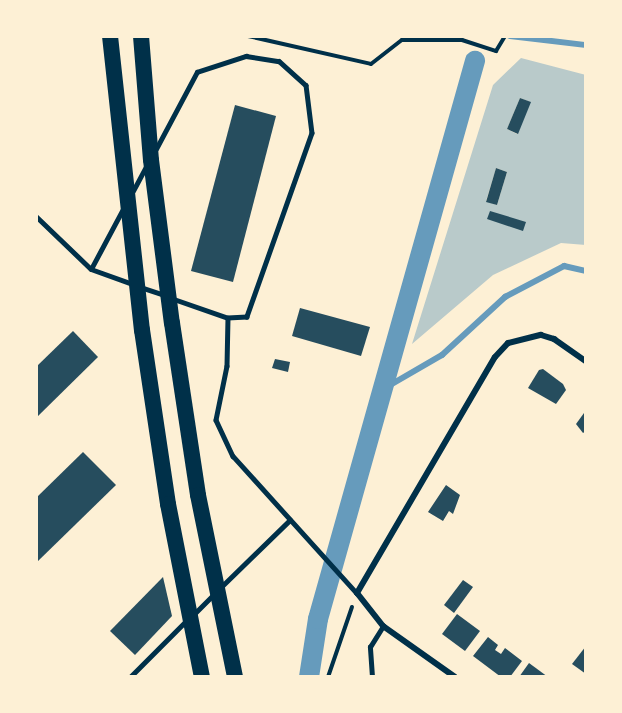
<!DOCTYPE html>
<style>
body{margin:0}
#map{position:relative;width:622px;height:713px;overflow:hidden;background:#fdf0d5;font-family:Quicksand,sans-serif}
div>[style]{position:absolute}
.green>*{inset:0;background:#b9caca}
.stream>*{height:6px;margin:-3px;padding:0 3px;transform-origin:3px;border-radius:3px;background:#669bbc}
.canal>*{height:20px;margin:-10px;padding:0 10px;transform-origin:10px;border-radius:10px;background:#669bbc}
.building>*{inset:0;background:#264d5e}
.path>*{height:4px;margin:-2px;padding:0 2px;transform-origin:2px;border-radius:2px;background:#003049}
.service>*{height:4.5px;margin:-2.25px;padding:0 2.25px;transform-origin:2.25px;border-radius:2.25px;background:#003049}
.minor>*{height:6px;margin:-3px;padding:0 3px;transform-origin:3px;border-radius:3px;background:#003049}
.trunk>*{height:16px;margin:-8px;padding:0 8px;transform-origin:8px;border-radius:8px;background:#003049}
span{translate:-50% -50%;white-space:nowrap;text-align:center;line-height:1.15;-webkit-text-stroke:6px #fdf0d5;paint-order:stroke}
.frame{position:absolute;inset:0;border:38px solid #fdf0d5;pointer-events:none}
</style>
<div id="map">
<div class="green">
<i style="clip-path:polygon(evenodd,521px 58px,586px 75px,586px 245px,561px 243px,493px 275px,412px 344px,493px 85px,521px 58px,520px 98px,530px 102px,517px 134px,507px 129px,520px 98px,521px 58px,496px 168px,507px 172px,497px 205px,486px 201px,496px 168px)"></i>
</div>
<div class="stream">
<i style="left:510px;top:36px;width:77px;rotate:6.8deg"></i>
<i style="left:385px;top:388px;width:66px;rotate:-30.1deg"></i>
<i style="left:442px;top:355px;width:86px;rotate:-42.6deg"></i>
<i style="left:505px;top:297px;width:67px;rotate:-27.7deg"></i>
<i style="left:564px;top:266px;width:23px;rotate:13deg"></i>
</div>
<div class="canal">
<i style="left:309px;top:677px;width:59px;rotate:-81.2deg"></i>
<i style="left:318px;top:619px;width:580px;rotate:-74.29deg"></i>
</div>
<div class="building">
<i style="clip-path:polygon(520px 98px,531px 102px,518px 134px,507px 129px)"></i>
<i style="clip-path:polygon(235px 105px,276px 116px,233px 282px,191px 271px)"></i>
<i style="clip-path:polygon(496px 168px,507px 172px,497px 205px,486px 202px)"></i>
<i style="clip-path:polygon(490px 211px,526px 222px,523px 231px,487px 219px)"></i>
<i style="clip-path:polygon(300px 308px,370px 327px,361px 356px,292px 336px)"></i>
<i style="clip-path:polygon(73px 331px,98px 357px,36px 418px,36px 367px)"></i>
<i style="clip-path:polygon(275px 359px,290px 362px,288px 372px,272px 368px)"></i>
<i style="clip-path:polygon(539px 370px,543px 369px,563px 384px,566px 390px,556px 404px,528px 388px)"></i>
<i style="clip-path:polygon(584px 413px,586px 431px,583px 433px,576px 424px)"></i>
<i style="clip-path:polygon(83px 452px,116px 485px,36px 563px,36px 498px)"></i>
<i style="clip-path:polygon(446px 485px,460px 495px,453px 514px,449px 511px,443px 521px,428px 512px)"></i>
<i style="clip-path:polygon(163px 577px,172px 616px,135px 655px,110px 631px)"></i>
<i style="clip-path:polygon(463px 580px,473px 587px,454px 613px,444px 605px)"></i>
<i style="clip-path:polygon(457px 614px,480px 631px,465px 651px,442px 634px)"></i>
<i style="clip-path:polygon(488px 637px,498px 645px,495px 650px,501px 654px,505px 648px,522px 661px,510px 677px,501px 677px,473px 656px)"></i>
<i style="clip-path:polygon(586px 646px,586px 674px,572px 664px)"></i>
<i style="clip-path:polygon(529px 663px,548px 677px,519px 677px)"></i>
</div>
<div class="path">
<i style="left:248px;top:36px;width:126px;rotate:12.8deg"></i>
<i style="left:371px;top:64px;width:39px;rotate:-38deg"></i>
<i style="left:402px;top:40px;width:60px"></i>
<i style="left:462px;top:40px;width:36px;rotate:18deg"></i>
<i style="left:496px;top:51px;width:17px;rotate:-59deg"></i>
<i style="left:328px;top:677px;width:74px;rotate:-71.1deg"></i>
</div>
<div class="service">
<i style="left:156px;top:149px;width:87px;rotate:-62deg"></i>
<i style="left:197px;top:72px;width:52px;rotate:-18.1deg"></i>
<i style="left:246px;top:56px;width:33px;rotate:9deg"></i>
<i style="left:279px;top:61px;width:36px;rotate:42deg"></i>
<i style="left:306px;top:85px;width:48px;rotate:82.9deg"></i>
<i style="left:312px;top:133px;width:195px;rotate:109.5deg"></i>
<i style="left:247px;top:317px;width:19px;rotate:177deg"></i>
<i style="left:133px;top:191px;width:27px;rotate:-62deg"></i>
<i style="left:36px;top:216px;width:76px;rotate:43.9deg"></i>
<i style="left:91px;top:269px;width:45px;rotate:19.7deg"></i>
<i style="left:91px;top:269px;width:68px;rotate:-61.9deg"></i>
<i style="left:140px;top:287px;width:25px;rotate:18deg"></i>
<i style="left:171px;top:298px;width:60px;rotate:19.3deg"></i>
<i style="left:228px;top:318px;width:48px;rotate:91.2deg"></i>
<i style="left:227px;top:366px;width:55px;rotate:101.5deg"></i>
<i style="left:216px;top:420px;width:40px;rotate:65deg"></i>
<i style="left:233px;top:456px;width:185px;rotate:47.9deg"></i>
<i style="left:221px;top:587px;width:96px;rotate:-44.2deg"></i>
<i style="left:193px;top:615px;width:31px;rotate:-45deg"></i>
<i style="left:130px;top:677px;width:81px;rotate:-45deg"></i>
<i style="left:372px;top:677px;width:30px;rotate:-94deg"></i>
<i style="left:370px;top:647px;width:25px;rotate:-58deg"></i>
</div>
<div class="minor">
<i style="left:455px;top:677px;width:88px;rotate:-144.7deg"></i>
<i style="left:383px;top:626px;width:42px;rotate:-128.2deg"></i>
<i style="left:357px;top:593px;width:273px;rotate:-59.7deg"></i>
<i style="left:495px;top:357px;width:19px;rotate:-47deg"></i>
<i style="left:508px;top:343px;width:34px;rotate:-14deg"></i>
<i style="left:541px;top:335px;width:14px;rotate:17deg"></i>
<i style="left:554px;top:339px;width:39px;rotate:35deg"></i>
</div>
<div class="trunk">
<i style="left:110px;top:36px;width:296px;rotate:83.8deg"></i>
<i style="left:142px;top:330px;width:176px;rotate:81.5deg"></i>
<i style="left:168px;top:504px;width:176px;rotate:78.9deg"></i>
<i style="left:141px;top:36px;width:124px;rotate:85.4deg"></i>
<i style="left:151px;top:160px;width:164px;rotate:82.7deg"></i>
<i style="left:172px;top:323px;width:174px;rotate:81.4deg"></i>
<i style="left:198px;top:495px;width:186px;rotate:78.5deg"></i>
</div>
<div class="frame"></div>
</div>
